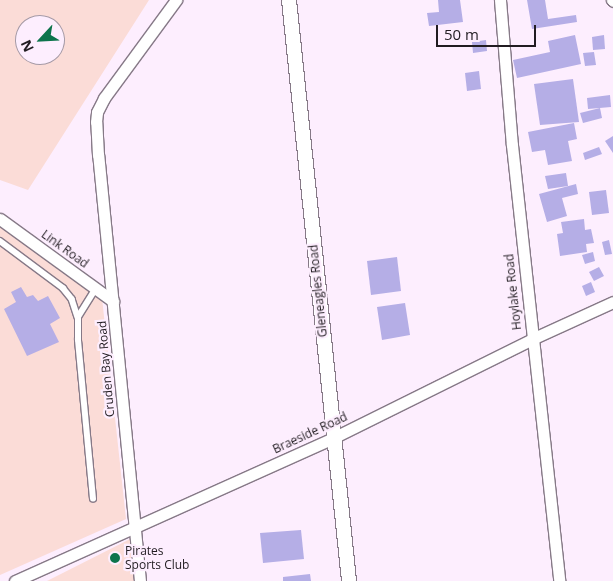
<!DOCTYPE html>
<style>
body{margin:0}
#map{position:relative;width:613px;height:581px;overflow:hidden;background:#fdeefe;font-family:"Open Sans",sans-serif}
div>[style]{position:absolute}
.green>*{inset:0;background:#fbdcd7}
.building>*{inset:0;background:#b5aee6}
.roads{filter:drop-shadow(1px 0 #867987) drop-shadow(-1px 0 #867987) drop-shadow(0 1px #867987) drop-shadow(0 -1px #867987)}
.service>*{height:5.5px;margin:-2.75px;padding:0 2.75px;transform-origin:2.75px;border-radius:2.75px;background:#fff}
.minor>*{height:11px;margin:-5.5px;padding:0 5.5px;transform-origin:5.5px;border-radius:5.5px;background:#fff}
.tertiary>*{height:14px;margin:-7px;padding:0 7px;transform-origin:7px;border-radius:7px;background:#fff}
.dots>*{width:14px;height:14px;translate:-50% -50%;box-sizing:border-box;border:2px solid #fdeefe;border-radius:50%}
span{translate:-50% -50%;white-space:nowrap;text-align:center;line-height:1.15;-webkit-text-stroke:4.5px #fdeefe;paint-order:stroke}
.street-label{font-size:12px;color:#211c21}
.poi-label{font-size:12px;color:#211c21}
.left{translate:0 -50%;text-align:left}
.north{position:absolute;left:15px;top:15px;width:50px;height:50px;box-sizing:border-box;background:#fdeefe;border:1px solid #a59aa6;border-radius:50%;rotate:245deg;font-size:14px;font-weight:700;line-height:20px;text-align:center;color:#211c21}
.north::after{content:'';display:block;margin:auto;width:18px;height:22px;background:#0d744c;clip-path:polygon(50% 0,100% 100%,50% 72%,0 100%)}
.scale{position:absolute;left:436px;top:25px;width:100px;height:22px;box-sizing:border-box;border:2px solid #211c21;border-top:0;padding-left:6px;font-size:15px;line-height:18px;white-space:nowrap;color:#211c21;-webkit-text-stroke:4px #fdeefe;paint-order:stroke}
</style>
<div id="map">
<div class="green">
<i style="clip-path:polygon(evenodd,0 0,149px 0,28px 190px,0 180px,0 0,25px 25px,55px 25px,55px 55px,25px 55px,25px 25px)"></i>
<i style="clip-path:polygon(0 225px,102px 298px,126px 519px,0 575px)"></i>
<i style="clip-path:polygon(136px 536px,142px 581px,47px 581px)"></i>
</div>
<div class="building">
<i style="clip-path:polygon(438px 0,460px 0,463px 22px,429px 26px,427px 13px,439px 12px)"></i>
<i style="clip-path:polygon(527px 0,545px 0,548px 19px,576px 15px,577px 22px,532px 29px)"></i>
<i style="clip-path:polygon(575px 35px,581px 64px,517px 78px,513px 60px,550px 52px,548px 41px)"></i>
<i style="clip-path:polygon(604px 35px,605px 49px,593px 50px,592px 37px)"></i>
<i style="clip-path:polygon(486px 40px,487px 51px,473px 53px,472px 42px)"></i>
<i style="clip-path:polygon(594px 52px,596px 65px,585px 66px,583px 53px)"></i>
<i style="clip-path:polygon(479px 71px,481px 89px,467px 91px,465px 73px)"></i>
<i style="clip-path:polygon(573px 79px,579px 122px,540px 125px,534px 84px)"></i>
<i style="clip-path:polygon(610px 95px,611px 107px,588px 109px,587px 98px)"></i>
<i style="clip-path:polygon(600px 108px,602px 118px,583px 123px,580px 113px)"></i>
<i style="clip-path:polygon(574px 123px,577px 139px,568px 141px,572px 161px,548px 165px,545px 150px,532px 152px,528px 132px)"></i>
<i style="clip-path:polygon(613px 136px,613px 153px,605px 141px)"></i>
<i style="clip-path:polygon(599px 147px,602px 154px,585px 160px,583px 153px)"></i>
<i style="clip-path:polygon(566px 173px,568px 186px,548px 189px,545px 176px)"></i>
<i style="clip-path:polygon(576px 184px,578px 194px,562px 198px,567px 216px,547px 222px,539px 194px)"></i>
<i style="clip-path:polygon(606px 190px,609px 213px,592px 215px,589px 192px)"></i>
<i style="clip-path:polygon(584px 219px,585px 230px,591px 229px,594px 243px,586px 244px,587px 252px,560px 256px,557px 234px,563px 233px,561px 222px)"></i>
<i style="clip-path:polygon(609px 240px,612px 254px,605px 255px,602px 242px)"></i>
<i style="clip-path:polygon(593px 252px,595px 261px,585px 264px,582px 255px)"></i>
<i style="clip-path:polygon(397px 257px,401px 291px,371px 295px,367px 261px)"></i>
<i style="clip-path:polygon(599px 267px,604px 276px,594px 281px,589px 272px)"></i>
<i style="clip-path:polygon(591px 282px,595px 292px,586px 296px,582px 286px)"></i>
<i style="clip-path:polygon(21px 287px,27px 297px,33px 295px,38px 301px,48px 296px,60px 318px,50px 324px,59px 342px,27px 356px,4px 309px,16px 302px,11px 292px)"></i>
<i style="clip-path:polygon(405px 303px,410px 335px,382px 340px,377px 307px)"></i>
<i style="clip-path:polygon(301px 530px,304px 559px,263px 563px,260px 533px)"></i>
<i style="clip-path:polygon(310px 574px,311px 581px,283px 581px,283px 577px)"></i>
</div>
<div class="roads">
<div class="service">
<i style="left:0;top:241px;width:79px;rotate:36.7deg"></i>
<i style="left:63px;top:288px;width:14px;rotate:51deg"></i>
<i style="left:72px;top:299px;width:19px;rotate:72deg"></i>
<i style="left:93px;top:499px;width:160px;rotate:-95.4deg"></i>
<i style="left:78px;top:340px;width:23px;rotate:-90deg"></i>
<i style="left:78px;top:317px;width:34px;rotate:-58deg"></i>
</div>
<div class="minor">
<i style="left:500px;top:0;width:145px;rotate:85.3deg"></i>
<i style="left:512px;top:145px;width:439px;rotate:83.8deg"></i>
<i style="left:612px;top:0;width:1px;rotate:45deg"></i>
<i style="left:0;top:219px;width:140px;rotate:36deg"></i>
<i style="left:15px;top:581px;width:349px;rotate:-24.2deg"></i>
<i style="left:333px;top:438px;width:222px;rotate:-26.4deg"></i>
<i style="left:532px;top:339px;width:89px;rotate:-24.6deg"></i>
<i style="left:140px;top:581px;width:428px;rotate:-95.6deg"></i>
<i style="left:98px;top:155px;width:33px;rotate:-93deg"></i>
<i style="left:96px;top:122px;width:10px;rotate:-84deg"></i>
<i style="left:97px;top:112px;width:16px;rotate:-63deg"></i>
<i style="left:104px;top:98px;width:122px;rotate:-53.7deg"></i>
</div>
<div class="tertiary">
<i style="left:289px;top:0;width:584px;rotate:84.1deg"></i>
</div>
</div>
<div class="dots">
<i style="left:115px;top:558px;background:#0d744c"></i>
</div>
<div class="street-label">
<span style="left:65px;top:249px;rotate:36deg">Link Road</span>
<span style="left:318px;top:291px;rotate:-96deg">Gleneagles Road</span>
<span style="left:513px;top:292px;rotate:-96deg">Hoylake Road</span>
<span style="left:106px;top:369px;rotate:-95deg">Cruden Bay Road</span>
<span style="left:310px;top:433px;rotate:-25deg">Braeside Road</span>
</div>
<div class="poi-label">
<span class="left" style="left:125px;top:558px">Pirates<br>Sports Club</span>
</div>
<div class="north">N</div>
<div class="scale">50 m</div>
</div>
